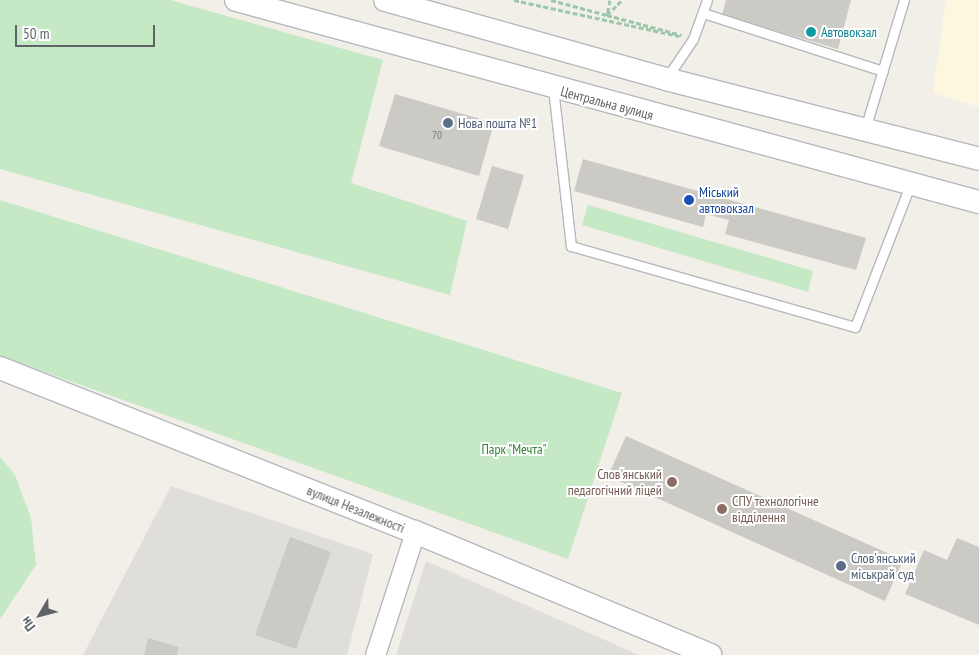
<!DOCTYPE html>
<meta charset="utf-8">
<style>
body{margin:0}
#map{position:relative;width:979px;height:655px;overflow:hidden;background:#f1efe8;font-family:"PT Sans Narrow",sans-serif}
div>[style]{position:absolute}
.commercial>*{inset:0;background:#fef7e0}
.industrial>*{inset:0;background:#e0deda}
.green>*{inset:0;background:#c5e8c5}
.building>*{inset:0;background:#cccac5}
.path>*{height:3px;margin-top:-1.5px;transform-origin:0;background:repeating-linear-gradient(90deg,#9cc7a9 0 5px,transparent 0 7.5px)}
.roads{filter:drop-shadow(1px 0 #b5b8bc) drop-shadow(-1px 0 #b5b8bc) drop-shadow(0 1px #b5b8bc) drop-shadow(0 -1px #b5b8bc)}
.service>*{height:9px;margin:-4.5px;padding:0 4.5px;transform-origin:4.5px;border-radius:4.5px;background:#fff}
.minor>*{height:19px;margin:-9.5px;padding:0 9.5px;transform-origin:9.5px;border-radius:9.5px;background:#fff}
.tertiary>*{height:22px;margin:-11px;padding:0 11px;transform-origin:11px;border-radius:11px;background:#fff}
.dots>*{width:14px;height:14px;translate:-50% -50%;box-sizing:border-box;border:2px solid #fff;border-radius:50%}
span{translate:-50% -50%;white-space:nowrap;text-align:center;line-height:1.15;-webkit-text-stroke:4px #fff;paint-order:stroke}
.number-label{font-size:11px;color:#7a7d7f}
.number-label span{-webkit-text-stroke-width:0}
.culture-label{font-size:14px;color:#0d838f}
.left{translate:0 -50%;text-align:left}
.street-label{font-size:14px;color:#5f6368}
.service-label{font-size:14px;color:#4e5e75}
.transit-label{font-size:14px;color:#164399}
.park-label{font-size:14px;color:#348238}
.education-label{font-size:14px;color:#785e54}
.right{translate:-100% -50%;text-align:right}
.north{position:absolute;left:15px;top:590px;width:50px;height:50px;-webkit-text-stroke:4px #fff;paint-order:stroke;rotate:233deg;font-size:14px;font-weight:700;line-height:20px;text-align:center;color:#5f6368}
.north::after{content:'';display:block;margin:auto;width:18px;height:22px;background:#5f6368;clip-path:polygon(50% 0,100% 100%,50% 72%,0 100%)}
.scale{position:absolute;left:15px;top:25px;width:140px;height:22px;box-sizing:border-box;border:2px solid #5f6368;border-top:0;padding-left:6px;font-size:15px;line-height:18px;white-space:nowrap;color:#5f6368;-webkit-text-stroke:4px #fff;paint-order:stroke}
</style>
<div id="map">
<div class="commercial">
<i style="clip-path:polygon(946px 0,979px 0,979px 107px,933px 93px)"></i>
</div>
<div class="industrial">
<i style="clip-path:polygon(171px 486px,373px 554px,347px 655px,83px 655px)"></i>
<i style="clip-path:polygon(426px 561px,639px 655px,396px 655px)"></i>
</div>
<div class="green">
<i style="clip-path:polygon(0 0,170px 0,383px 60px,351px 183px,467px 221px,450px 295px,0 169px)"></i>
<i style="clip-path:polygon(0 200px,622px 393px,568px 559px,0 356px)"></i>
<i style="clip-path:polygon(588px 205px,813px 271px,808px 292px,582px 225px)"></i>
<i style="clip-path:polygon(0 457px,15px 475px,31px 518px,36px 565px,0 619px)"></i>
</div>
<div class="building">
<i style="clip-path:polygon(726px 0,851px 0,838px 49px,722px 15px)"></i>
<i style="clip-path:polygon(395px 94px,494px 123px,479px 176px,379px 146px)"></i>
<i style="clip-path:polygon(583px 159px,866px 238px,856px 270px,725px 234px,729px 220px,706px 214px,703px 227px,574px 191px)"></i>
<i style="clip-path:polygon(492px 166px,524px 175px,508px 229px,476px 219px)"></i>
<i style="clip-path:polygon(626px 436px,903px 560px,885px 601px,608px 476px)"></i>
<i style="clip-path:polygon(290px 537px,331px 552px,296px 649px,255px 635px)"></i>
<i style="clip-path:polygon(957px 538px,979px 547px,979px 625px,905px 594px,924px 550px,947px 560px)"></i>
<i style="clip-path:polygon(148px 638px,179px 647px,177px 655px,144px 655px)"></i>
</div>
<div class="path">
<i style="left:514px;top:0;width:169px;rotate:12.3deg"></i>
<i style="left:551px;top:0;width:58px;rotate:15deg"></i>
<i style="left:607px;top:15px;width:21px;rotate:-45deg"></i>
<i style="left:610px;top:0;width:15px;rotate:101deg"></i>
<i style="left:607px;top:15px;width:77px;rotate:15.1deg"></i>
</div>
<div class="roads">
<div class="service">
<i style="left:703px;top:13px;width:189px;rotate:17.9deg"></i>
<i style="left:666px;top:79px;width:48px;rotate:-56deg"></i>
<i style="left:693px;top:39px;width:41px;rotate:-70.3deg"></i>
<i style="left:553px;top:88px;width:159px;rotate:83.5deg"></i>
<i style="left:571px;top:246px;width:295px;rotate:15.9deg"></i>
<i style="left:855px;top:327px;width:152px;rotate:-68.8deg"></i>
<i style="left:865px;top:129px;width:135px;rotate:-73.2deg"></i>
</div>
<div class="minor">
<i style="left:375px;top:655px;width:129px;rotate:-72deg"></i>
</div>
<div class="tertiary">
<i style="left:236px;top:0;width:770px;rotate:15.21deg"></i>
<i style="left:385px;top:0;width:292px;rotate:15.7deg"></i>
<i style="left:666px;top:79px;width:323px;rotate:14.3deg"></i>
<i style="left:0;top:368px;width:446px;rotate:21.6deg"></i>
<i style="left:415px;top:532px;width:320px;rotate:22.6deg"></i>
</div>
</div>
<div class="dots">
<i style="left:811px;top:32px;background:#0f9aa8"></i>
<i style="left:448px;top:123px;background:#5c6f8a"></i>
<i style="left:689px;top:200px;background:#1a4fb4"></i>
<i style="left:672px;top:482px;background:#8d6e63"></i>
<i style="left:722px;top:509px;background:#8d6e63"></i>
<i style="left:841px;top:566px;background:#5c6f8a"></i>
</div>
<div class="number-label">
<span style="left:437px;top:135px">70</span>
</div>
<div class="culture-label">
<span class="left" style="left:821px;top:32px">Автовокзал</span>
</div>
<div class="street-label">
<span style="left:607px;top:103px;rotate:15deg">Центральна вулиця</span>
<span style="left:356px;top:509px;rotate:22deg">вулиця Незалежності</span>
</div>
<div class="service-label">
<span class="left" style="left:458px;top:123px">Нова пошта №1</span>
<span class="left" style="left:851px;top:566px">Слов'янський<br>міськрай суд</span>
</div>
<div class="transit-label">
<span class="left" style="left:699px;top:200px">Міський<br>автовокзал</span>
</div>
<div class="park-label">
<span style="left:514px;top:449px">Парк "Мечта"</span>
</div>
<div class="education-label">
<span class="right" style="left:662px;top:482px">Слов'янський<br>педагогічний ліцей</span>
<span class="left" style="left:732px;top:509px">СПУ технологічне<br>відділення</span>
</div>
<div class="north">Пн</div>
<div class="scale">50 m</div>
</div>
